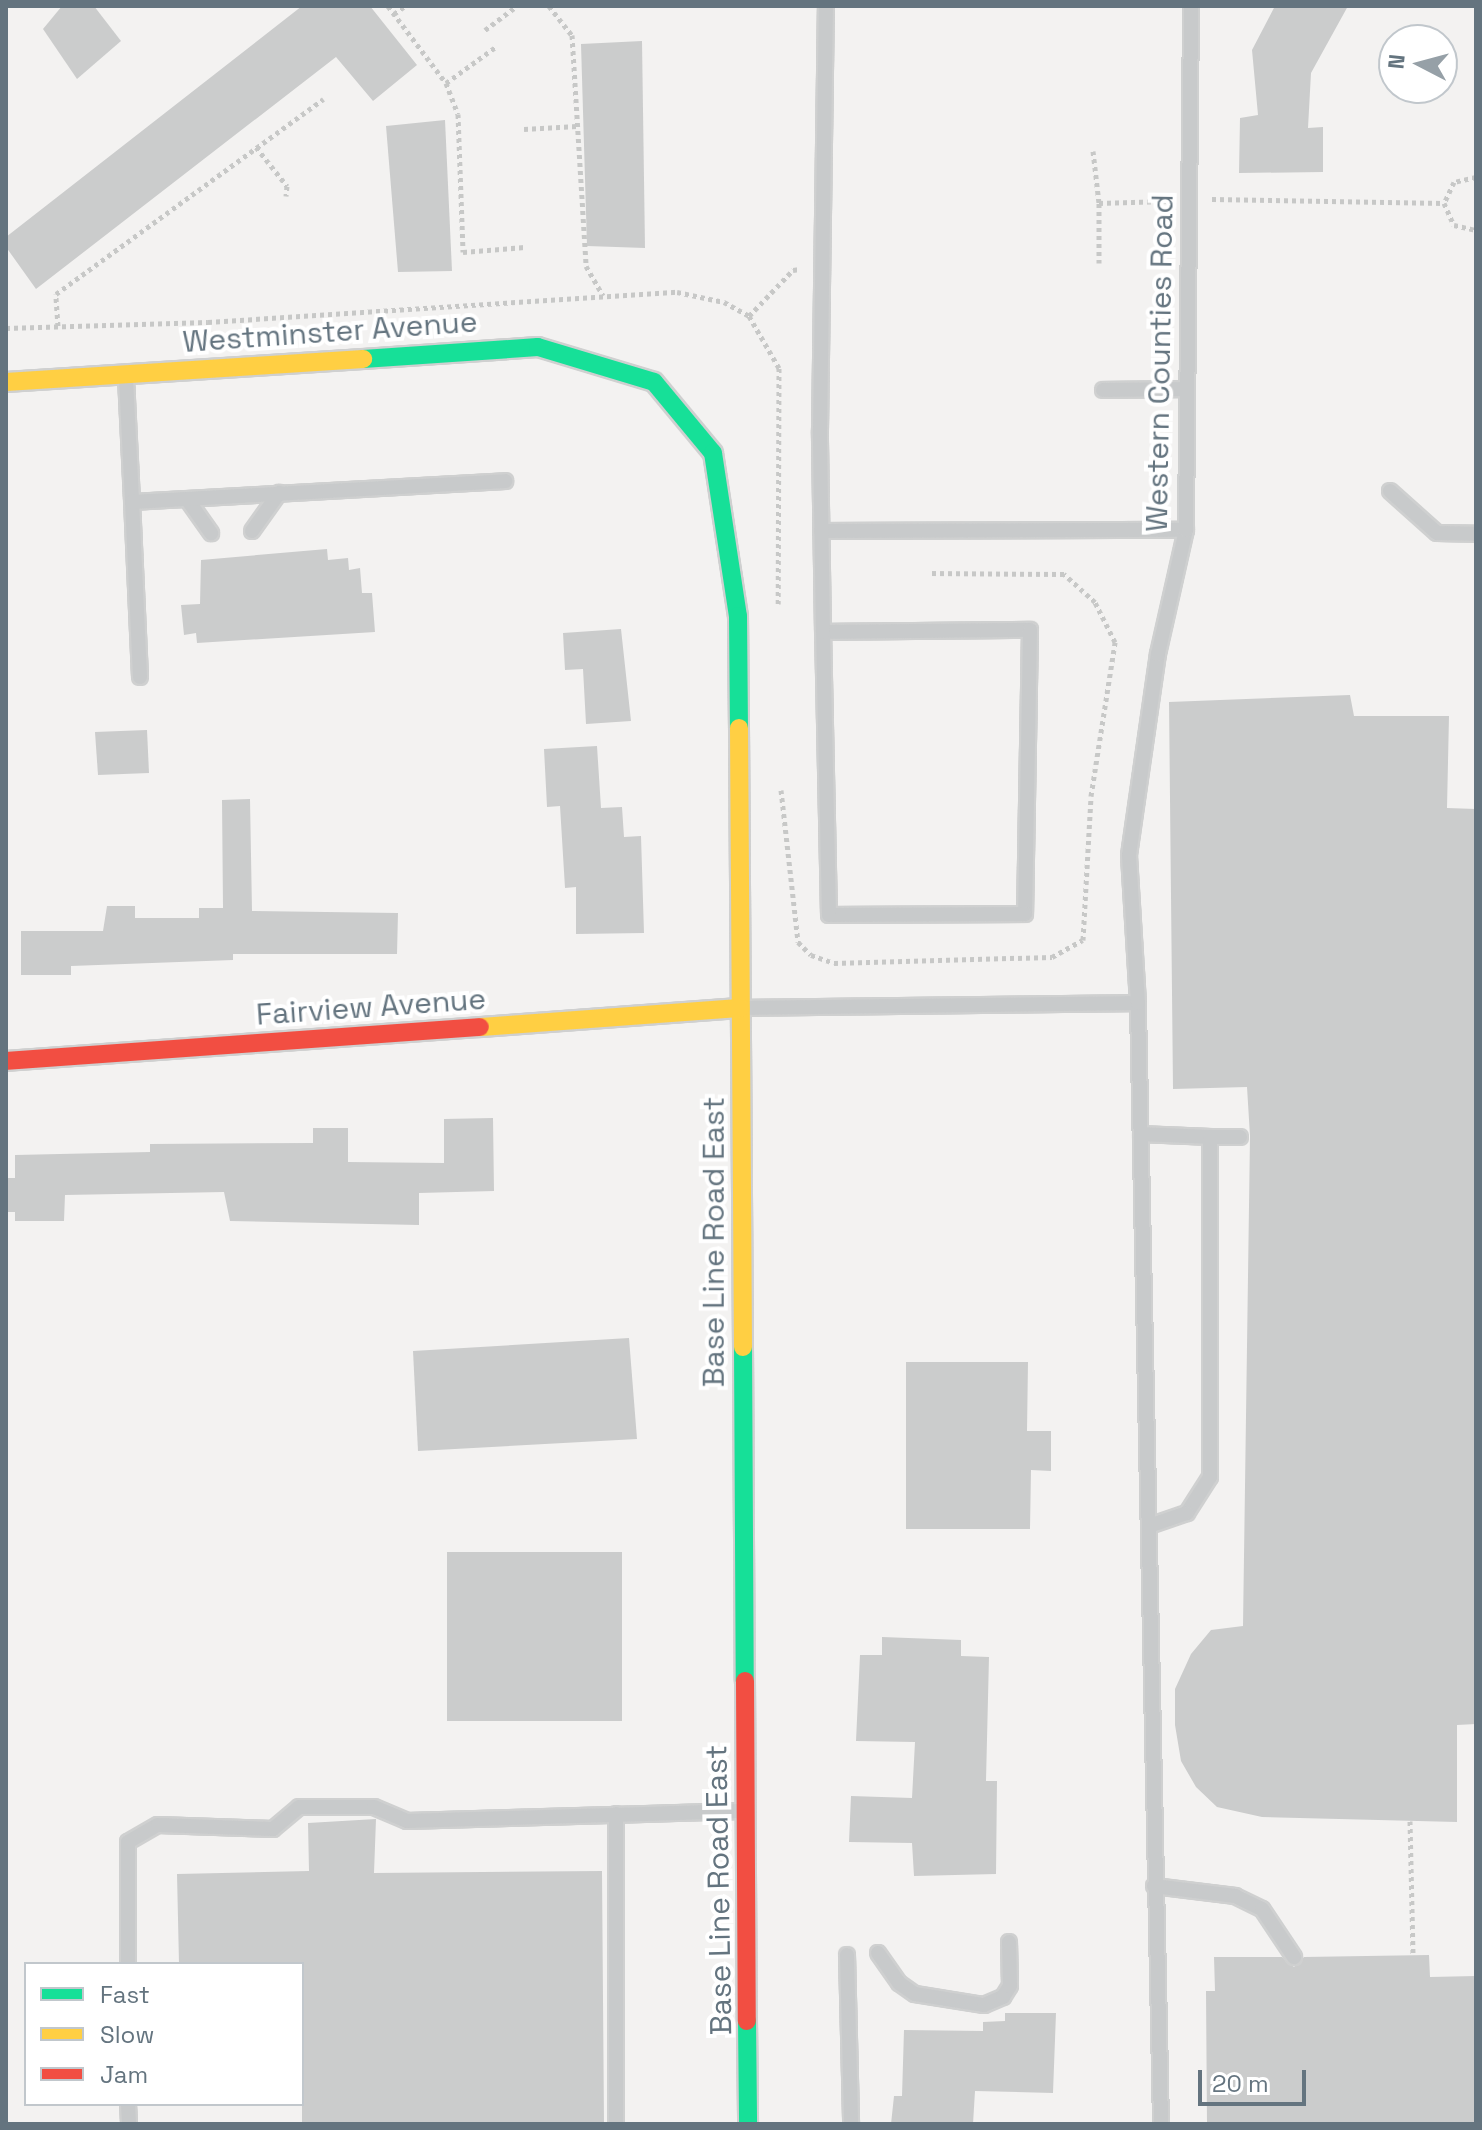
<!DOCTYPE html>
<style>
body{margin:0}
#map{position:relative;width:1482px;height:2130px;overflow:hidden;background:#f3f2f1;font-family:"Space Grotesk",sans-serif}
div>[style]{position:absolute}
.building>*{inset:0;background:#cbcccc}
.path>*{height:5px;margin-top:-2.5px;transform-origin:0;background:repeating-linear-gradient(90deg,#c7c8c7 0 4px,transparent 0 8px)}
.roads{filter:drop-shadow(2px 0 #cfd0d0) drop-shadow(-2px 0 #cfd0d0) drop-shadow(0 2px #cfd0d0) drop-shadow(0 -2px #cfd0d0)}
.lane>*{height:14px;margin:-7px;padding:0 7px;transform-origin:7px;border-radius:7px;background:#c8cacb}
.fast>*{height:18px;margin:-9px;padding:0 9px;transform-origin:9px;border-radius:9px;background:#16e098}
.slow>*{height:18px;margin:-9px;padding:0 9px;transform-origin:9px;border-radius:9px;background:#ffcf43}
.jam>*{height:18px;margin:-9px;padding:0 9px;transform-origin:9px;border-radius:9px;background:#f24e42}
span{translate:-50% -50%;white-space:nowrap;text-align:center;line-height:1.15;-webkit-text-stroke:8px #fff;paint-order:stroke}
.street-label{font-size:30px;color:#64747f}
.frame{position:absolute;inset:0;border:8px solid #64747f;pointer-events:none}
.legend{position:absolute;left:24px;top:1962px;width:280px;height:144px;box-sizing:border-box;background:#fff;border:2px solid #c1c7cc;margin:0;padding:10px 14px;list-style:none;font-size:24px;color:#64747f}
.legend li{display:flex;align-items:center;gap:16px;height:40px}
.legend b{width:40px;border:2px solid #c1c7cc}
.north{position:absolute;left:1378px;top:24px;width:80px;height:80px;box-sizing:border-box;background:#fff;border:2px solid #c1c7cc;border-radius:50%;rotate:276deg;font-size:22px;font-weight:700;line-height:32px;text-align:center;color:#64747f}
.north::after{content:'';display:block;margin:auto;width:28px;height:36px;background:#96a0a7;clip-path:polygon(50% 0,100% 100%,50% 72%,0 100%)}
.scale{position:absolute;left:1198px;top:2070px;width:108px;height:36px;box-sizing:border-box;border:4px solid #64747f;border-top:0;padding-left:10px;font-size:24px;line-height:28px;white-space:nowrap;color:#64747f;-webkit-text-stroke:6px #fff;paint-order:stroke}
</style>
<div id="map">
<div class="building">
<i style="clip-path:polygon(62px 6px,94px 6px,121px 41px,77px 79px,43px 29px)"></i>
<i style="clip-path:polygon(302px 6px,370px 6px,417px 65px,373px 101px,336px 57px,36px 289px,6px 247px,6px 237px)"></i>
<i style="clip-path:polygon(1275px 6px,1348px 6px,1311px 73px,1308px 128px,1323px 127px,1323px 172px,1239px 173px,1240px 118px,1258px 115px,1252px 50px)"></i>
<i style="clip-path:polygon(642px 41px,645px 248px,587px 246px,581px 44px)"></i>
<i style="clip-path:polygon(445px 120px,452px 271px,398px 272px,386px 126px)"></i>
<i style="clip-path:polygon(327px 549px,328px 560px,348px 558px,349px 570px,360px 568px,362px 593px,372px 593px,375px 632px,197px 643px,196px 633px,184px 635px,181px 605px,200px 604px,201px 560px)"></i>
<i style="clip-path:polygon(621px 629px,631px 721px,586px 724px,583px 669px,565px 670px,563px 633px)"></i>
<i style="clip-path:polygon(1350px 695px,1354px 716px,1449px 716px,1447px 808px,1476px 809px,1476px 1724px,1457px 1725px,1457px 1822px,1262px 1817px,1217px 1807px,1196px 1787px,1181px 1761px,1175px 1725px,1175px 1689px,1191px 1654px,1211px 1630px,1243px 1626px,1250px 1136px,1247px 1087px,1173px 1089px,1169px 702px)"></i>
<i style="clip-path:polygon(147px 730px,149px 773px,98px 775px,95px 732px)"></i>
<i style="clip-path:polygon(597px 746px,601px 808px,622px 807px,624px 837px,641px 836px,644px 933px,576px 934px,576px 887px,565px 888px,560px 806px,547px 807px,544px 749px)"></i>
<i style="clip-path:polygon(250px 799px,252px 911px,398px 913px,397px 954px,233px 954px,233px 960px,71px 966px,71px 975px,21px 975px,21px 931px,103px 931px,107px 906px,135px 906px,135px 918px,199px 918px,199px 908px,223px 908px,222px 800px)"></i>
<i style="clip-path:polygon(493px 1118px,494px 1191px,419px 1193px,419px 1225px,230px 1221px,224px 1192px,65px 1195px,64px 1221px,15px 1221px,15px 1212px,6px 1212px,6px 1178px,15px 1178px,15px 1155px,150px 1152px,150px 1144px,313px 1143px,313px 1128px,348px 1128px,348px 1162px,444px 1163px,444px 1119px)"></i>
<i style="clip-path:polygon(629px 1338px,637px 1439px,418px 1451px,413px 1351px)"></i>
<i style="clip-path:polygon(906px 1362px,1028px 1362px,1027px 1431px,1051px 1431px,1051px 1471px,1031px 1470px,1030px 1529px,906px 1529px)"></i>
<i style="clip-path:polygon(447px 1552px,622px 1552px,622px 1721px,447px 1721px)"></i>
<i style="clip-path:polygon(882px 1637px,961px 1640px,961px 1656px,989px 1657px,986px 1781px,997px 1781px,996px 1874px,914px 1876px,912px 1843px,849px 1842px,851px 1796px,912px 1798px,915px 1742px,856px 1741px,860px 1655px,882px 1655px)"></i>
<i style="clip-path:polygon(376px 1819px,374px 1873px,602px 1871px,604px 2124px,302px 2124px,302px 1964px,179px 1964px,177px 1874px,309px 1871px,308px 1823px)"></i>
<i style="clip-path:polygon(1429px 1955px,1430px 1977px,1476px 1976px,1476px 2124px,1207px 2124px,1206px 1991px,1215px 1991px,1214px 1957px,1282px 1957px,1294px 1967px,1304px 1957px)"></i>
<i style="clip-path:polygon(1005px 2013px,1056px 2013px,1053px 2093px,975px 2091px,973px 2124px,891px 2124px,894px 2096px,902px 2096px,904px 2030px,983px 2031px,983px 2022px,1005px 2021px)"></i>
</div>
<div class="path">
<i style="left:388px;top:6px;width:96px;rotate:53deg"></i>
<i style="left:446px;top:83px;width:33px;rotate:69deg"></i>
<i style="left:458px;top:114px;width:138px;rotate:87.9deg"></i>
<i style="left:463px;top:252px;width:62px;rotate:-4.6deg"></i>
<i style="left:549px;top:6px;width:37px;rotate:52deg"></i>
<i style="left:572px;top:35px;width:231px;rotate:86.5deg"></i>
<i style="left:586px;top:266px;width:34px;rotate:60deg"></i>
<i style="left:394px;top:14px;width:14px;rotate:-36deg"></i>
<i style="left:485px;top:30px;width:40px;rotate:-37deg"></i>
<i style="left:446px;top:83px;width:63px;rotate:-36deg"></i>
<i style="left:524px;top:129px;width:53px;rotate:-3.2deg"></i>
<i style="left:256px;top:147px;width:50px;rotate:51.5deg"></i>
<i style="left:287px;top:186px;width:10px;rotate:96deg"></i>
<i style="left:1093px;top:151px;width:52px;rotate:83.4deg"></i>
<i style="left:1099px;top:203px;width:67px;rotate:-1.7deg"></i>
<i style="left:1476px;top:177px;width:23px;rotate:167deg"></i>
<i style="left:1454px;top:182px;width:23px;rotate:115deg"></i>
<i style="left:1444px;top:203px;width:24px;rotate:66deg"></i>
<i style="left:1454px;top:225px;width:23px;rotate:13deg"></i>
<i style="left:1212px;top:199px;width:232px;rotate:1deg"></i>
<i style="left:1099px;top:263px;width:60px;rotate:-90deg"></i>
<i style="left:749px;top:316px;width:64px;rotate:-46.3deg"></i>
<i style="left:793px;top:270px;width:7px;rotate:-8deg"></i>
<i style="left:58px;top:326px;width:32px;rotate:-94deg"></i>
<i style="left:56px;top:294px;width:331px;rotate:-36.1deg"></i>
<i style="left:6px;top:328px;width:202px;rotate:-1.7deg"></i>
<i style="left:208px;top:322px;width:470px;rotate:-3.7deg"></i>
<i style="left:677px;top:292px;width:48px;rotate:12deg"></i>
<i style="left:724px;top:302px;width:29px;rotate:29deg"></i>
<i style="left:749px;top:316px;width:60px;rotate:60deg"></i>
<i style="left:779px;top:368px;width:236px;rotate:90.2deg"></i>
<i style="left:781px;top:790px;width:153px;rotate:83.6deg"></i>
<i style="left:798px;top:942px;width:18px;rotate:45deg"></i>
<i style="left:811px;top:955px;width:24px;rotate:19deg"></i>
<i style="left:834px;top:963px;width:218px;rotate:-1.6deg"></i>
<i style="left:1052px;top:957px;width:35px;rotate:-29deg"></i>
<i style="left:1083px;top:940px;width:144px;rotate:-86.8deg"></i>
<i style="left:1091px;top:796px;width:156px;rotate:-81.1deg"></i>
<i style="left:1115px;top:642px;width:45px;rotate:-116.6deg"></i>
<i style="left:1095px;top:602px;width:42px;rotate:-137.9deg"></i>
<i style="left:1064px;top:574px;width:136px;rotate:-179.6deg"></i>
<i style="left:1410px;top:1821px;width:134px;rotate:88.7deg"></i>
</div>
<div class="roads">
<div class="lane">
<i style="left:126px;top:378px;width:124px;rotate:87.2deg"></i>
<i style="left:1103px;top:390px;width:84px;rotate:-0.7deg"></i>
<i style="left:1390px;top:491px;width:63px;rotate:41.8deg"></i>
<i style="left:1437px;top:533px;width:39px;rotate:1deg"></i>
<i style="left:187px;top:499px;width:42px;rotate:54.8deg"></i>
<i style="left:252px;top:531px;width:47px;rotate:-54.6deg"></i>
<i style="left:821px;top:531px;width:365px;rotate:-0.2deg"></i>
<i style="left:823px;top:632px;width:207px;rotate:-0.6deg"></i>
<i style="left:1030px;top:630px;width:284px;rotate:91deg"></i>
<i style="left:1025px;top:914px;width:196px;rotate:179.7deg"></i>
<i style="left:829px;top:915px;width:283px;rotate:-91.2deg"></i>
<i style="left:823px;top:632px;width:202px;rotate:-90.9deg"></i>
<i style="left:820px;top:430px;width:424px;rotate:-89.2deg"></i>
<i style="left:140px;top:677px;width:175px;rotate:-92.6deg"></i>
<i style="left:132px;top:502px;width:374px;rotate:-3.2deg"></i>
<i style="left:742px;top:1008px;width:396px;rotate:-0.7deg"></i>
<i style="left:1141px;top:1134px;width:69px;rotate:2.5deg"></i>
<i style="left:1210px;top:1137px;width:340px;rotate:90deg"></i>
<i style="left:1210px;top:1477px;width:43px;rotate:122.6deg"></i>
<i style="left:1187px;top:1513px;width:39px;rotate:161deg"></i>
<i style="left:1210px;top:1137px;width:30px"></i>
<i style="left:1154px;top:1886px;width:82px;rotate:7deg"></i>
<i style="left:1235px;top:1896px;width:30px;rotate:26deg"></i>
<i style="left:1262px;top:1909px;width:58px;rotate:56.3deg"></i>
<i style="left:878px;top:1953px;width:37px;rotate:55deg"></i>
<i style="left:899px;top:1983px;width:19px;rotate:35deg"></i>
<i style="left:915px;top:1994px;width:70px;rotate:9.1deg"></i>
<i style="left:984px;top:2005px;width:21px;rotate:-23deg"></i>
<i style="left:1003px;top:1997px;width:13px;rotate:-58deg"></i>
<i style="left:1010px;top:1986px;width:44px;rotate:-91.3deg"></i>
<i style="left:847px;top:1955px;width:169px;rotate:88.6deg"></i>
<i style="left:128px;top:1964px;width:122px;rotate:-90deg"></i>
<i style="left:128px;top:1842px;width:34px;rotate:-30deg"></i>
<i style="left:158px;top:1825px;width:115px;rotate:2deg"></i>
<i style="left:273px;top:1829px;width:34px;rotate:-40deg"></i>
<i style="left:299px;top:1807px;width:75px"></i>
<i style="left:374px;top:1807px;width:36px;rotate:23deg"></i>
<i style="left:407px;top:1821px;width:335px;rotate:-1.7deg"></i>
<i style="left:128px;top:2104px;width:20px;rotate:87deg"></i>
<i style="left:616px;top:2124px;width:310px;rotate:-90deg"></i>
<i style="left:1161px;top:2124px;width:1121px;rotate:-91.18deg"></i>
<i style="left:1138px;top:1003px;width:148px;rotate:-93.5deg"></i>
<i style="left:1129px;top:855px;width:203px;rotate:-81.8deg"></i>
<i style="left:1158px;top:654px;width:127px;rotate:-77.3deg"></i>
<i style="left:1186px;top:530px;width:524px;rotate:-89.45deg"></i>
</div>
<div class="fast">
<i style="left:363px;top:359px;width:175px;rotate:-3.9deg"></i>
<i style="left:538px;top:347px;width:121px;rotate:16.8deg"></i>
<i style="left:654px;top:382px;width:92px;rotate:50.3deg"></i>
<i style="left:713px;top:453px;width:165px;rotate:81.3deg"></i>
<i style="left:738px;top:616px;width:112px;rotate:89.5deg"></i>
<i style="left:743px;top:1347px;width:334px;rotate:89.7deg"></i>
<i style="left:747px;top:2021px;width:103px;rotate:89.4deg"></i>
</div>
<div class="slow">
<i style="left:6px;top:382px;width:358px;rotate:-3.7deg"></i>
<i style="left:739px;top:728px;width:619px;rotate:89.63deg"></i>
<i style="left:480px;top:1027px;width:261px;rotate:-4.2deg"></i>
</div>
<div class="jam">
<i style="left:6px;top:1061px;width:475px;rotate:-4.1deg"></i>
<i style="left:745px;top:1681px;width:340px;rotate:89.7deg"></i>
</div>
</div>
<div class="street-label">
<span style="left:330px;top:332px;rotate:-4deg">Westminster Avenue</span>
<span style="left:1160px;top:363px;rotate:-89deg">Western Counties Road</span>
<span style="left:371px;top:1007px;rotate:-4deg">Fairview Avenue</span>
<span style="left:714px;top:1242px;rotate:-90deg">Base Line Road East</span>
<span style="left:719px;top:1890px;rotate:-91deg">Base Line Road East</span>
</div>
<div class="frame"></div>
<ul class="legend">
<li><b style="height:10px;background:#16e098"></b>Fast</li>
<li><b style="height:10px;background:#ffcf43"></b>Slow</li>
<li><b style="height:10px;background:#f24e42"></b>Jam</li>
</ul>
<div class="north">N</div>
<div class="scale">20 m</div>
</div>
